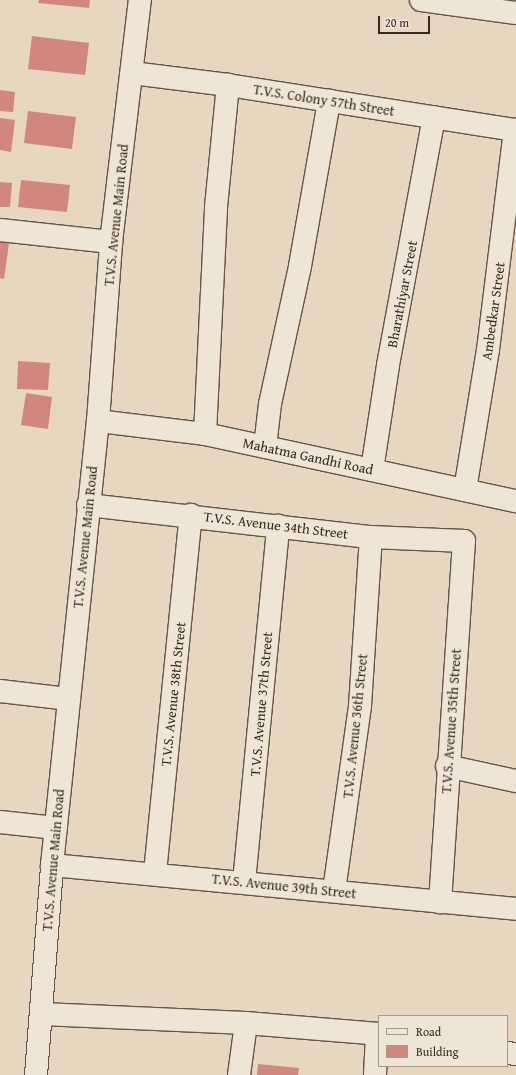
<!DOCTYPE html>
<style>
body{margin:0}
#map{position:relative;width:516px;height:1075px;overflow:hidden;background:#e7d7c0;font-family:"Gentium Book Plus",serif}
div>[style]{position:absolute}
.building>*{inset:0;background:#d18680}
.roads{filter:drop-shadow(1px 0 #635548) drop-shadow(-1px 0 #635548) drop-shadow(0 1px #635548) drop-shadow(0 -1px #635548)}
.minor>*{height:22px;margin:-11px;padding:0 11px;transform-origin:11px;border-radius:11px;background:#efe5d6}
span{translate:-50% -50%;white-space:nowrap;text-align:center;line-height:1.15;-webkit-text-stroke:3px #efe5d6;paint-order:stroke}
.street-label{font-size:14px;color:#372a20}
.legend{position:absolute;left:378px;top:1015px;width:130px;height:52px;box-sizing:border-box;background:#efe5d6;border:1px solid #a59a8d;margin:0;padding:5px 7px;list-style:none;font-size:12px;color:#372a20}
.legend li{display:flex;align-items:center;gap:8px;height:20px}
.legend b{width:20px;border:1px solid #a59a8d}
.scale{position:absolute;left:378px;top:16px;width:52px;height:18px;box-sizing:border-box;border:2px solid #372a20;border-top:0;padding-left:5px;font-size:12px;line-height:14px;white-space:nowrap;color:#372a20;-webkit-text-stroke:3px #efe5d6;paint-order:stroke}
</style>
<div id="map">
<div class="building">
<i style="clip-path:polygon(39px 0,90px 0,89px 8px,38px 3px)"></i>
<i style="clip-path:polygon(32px 36px,89px 43px,85px 75px,28px 69px)"></i>
<i style="clip-path:polygon(0 90px,15px 92px,13px 112px,0 111px)"></i>
<i style="clip-path:polygon(28px 111px,76px 117px,72px 149px,24px 143px)"></i>
<i style="clip-path:polygon(0 118px,15px 120px,11px 152px,0 150px)"></i>
<i style="clip-path:polygon(21px 180px,70px 185px,67px 212px,18px 207px)"></i>
<i style="clip-path:polygon(0 182px,12px 183px,10px 207px,0 207px)"></i>
<i style="clip-path:polygon(0 242px,9px 243px,4px 279px,0 278px)"></i>
<i style="clip-path:polygon(18px 361px,50px 363px,48px 390px,17px 389px)"></i>
<i style="clip-path:polygon(26px 393px,52px 397px,48px 429px,21px 425px)"></i>
<i style="clip-path:polygon(258px 1064px,299px 1068px,298px 1075px,257px 1075px)"></i>
</div>
<div class="roads">
<div class="minor">
<i style="left:421px;top:0;width:96px;rotate:7.8deg"></i>
<i style="left:132px;top:73px;width:97px;rotate:7.1deg"></i>
<i style="left:228px;top:85px;width:291px;rotate:8.9deg"></i>
<i style="left:0;top:230px;width:112px;rotate:6.2deg"></i>
<i style="left:98px;top:421px;width:108px;rotate:6.9deg"></i>
<i style="left:205px;top:434px;width:318px;rotate:12.2deg"></i>
<i style="left:205px;top:434px;width:227px;rotate:-87.2deg"></i>
<i style="left:216px;top:207px;width:123px;rotate:-84.4deg"></i>
<i style="left:265px;top:447px;width:43px;rotate:-83.4deg"></i>
<i style="left:270px;top:404px;width:141px;rotate:-77.7deg"></i>
<i style="left:300px;top:266px;width:168px;rotate:-80deg"></i>
<i style="left:372px;top:470px;width:106px;rotate:-81.3deg"></i>
<i style="left:388px;top:365px;width:252px;rotate:-79.5deg"></i>
<i style="left:465px;top:490px;width:142px;rotate:-80.7deg"></i>
<i style="left:488px;top:350px;width:222px;rotate:-83deg"></i>
<i style="left:88px;top:505px;width:285px;rotate:6.5deg"></i>
<i style="left:371px;top:537px;width:93px;rotate:2.5deg"></i>
<i style="left:464px;top:541px;width:362px;rotate:93.8deg"></i>
<i style="left:0;top:691px;width:68px;rotate:6.7deg"></i>
<i style="left:447px;top:766px;width:71px;rotate:12.3deg"></i>
<i style="left:0;top:822px;width:56px;rotate:6.1deg"></i>
<i style="left:52px;top:865px;width:466px;rotate:5.4deg"></i>
<i style="left:155px;top:873px;width:360px;rotate:-84.3deg"></i>
<i style="left:244px;top:882px;width:358px;rotate:-84.5deg"></i>
<i style="left:334px;top:891px;width:187px;rotate:-82deg"></i>
<i style="left:360px;top:706px;width:169px;rotate:-86.3deg"></i>
<i style="left:42px;top:1014px;width:204px;rotate:2.5deg"></i>
<i style="left:246px;top:1023px;width:133px;rotate:4.7deg"></i>
<i style="left:507px;top:1053px;width:9px;rotate:6deg"></i>
<i style="left:36px;top:1075px;width:211px;rotate:-85.6deg"></i>
<i style="left:52px;top:865px;width:446px;rotate:-84.1deg"></i>
<i style="left:98px;top:421px;width:179px;rotate:-85.8deg"></i>
<i style="left:111px;top:242px;width:244px;rotate:-83.2deg"></i>
<i style="left:239px;top:1075px;width:52px;rotate:-82.3deg"></i>
<i style="left:375px;top:1075px;width:41px;rotate:-87.2deg"></i>
</div>
</div>
<div class="street-label">
<span style="left:324px;top:100px;rotate:9deg">T.V.S. Colony 57th Street</span>
<span style="left:116px;top:215px;rotate:-84deg">T.V.S. Avenue Main Road</span>
<span style="left:402px;top:294px;rotate:-79deg">Bharathiyar Street</span>
<span style="left:493px;top:311px;rotate:-82deg">Ambedkar Street</span>
<span style="left:308px;top:456px;rotate:12deg">Mahatma Gandhi Road</span>
<span style="left:276px;top:525px;rotate:7deg">T.V.S. Avenue 34th Street</span>
<span style="left:85px;top:537px;rotate:-84deg">T.V.S. Avenue Main Road</span>
<span style="left:173px;top:694px;rotate:-84deg">T.V.S. Avenue 38th Street</span>
<span style="left:261px;top:704px;rotate:-85deg">T.V.S. Avenue 37th Street</span>
<span style="left:451px;top:721px;rotate:-86deg">T.V.S. Avenue 35th Street</span>
<span style="left:355px;top:726px;rotate:-84deg">T.V.S. Avenue 36th Street</span>
<span style="left:53px;top:860px;rotate:-85deg">T.V.S. Avenue Main Road</span>
<span style="left:284px;top:886px;rotate:6deg">T.V.S. Avenue 39th Street</span>
</div>
<ul class="legend">
<li><b style="height:5px;background:#efe5d6"></b>Road</li>
<li><b style="height:11px;background:#d18680"></b>Building</li>
</ul>
<div class="scale">20 m</div>
</div>
